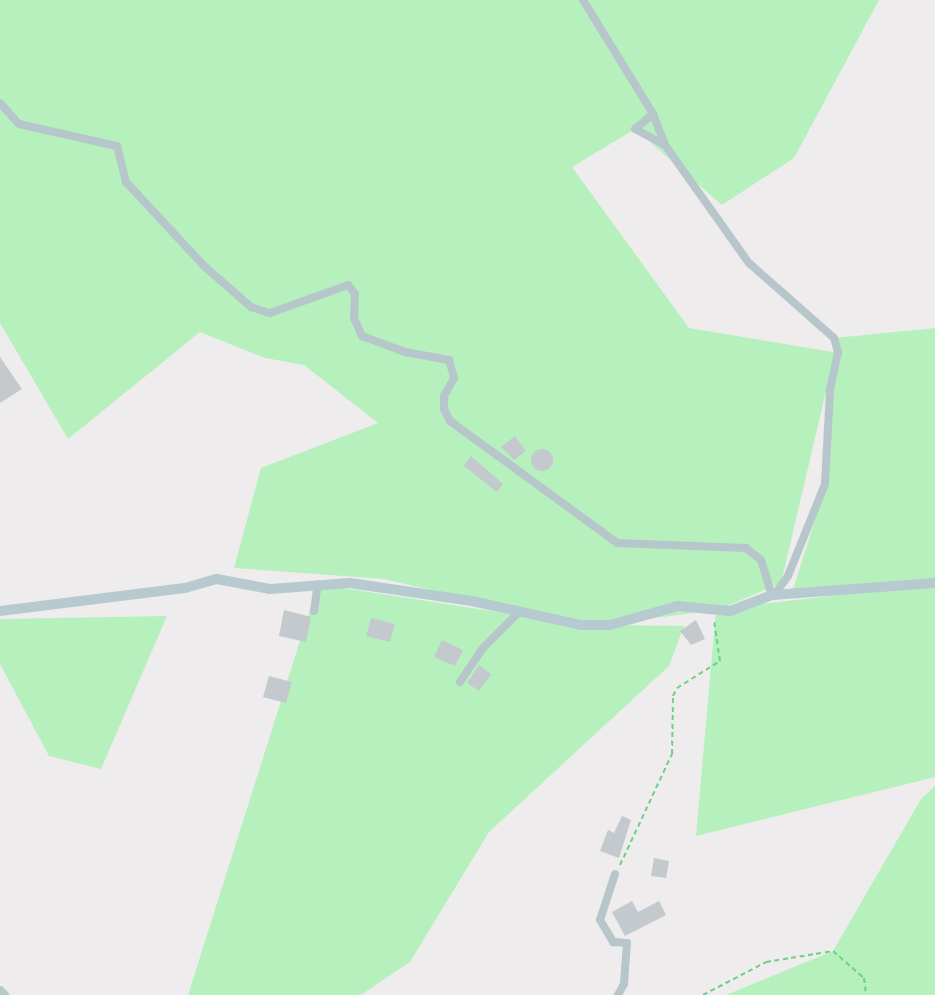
<!DOCTYPE html>
<style>
body{margin:0}
#map{position:relative;width:935px;height:995px;overflow:hidden;background:#efeced;font-family:"Sofia Sans Condensed",sans-serif}
div>[style]{position:absolute}
.green>*{inset:0;background:#b6f1bd}
.building>*{inset:0;background:#c3c9cd}
.round{border-radius:50%}
.path>*{height:2px;margin-top:-1px;transform-origin:0;background:repeating-linear-gradient(90deg,#6cd184 0 5px,transparent 0 8.5px)}
.street>*{height:8px;margin:-4px;padding:0 4px;transform-origin:4px;border-radius:4px;background:#b6c6cb}
.secondary>*{height:10px;margin:-5px;padding:0 5px;transform-origin:5px;border-radius:5px;background:#b6cad0}
span{translate:-50% -50%;white-space:nowrap;text-align:center;line-height:1.15;-webkit-text-stroke:6px #fff;paint-order:stroke}
</style>
<div id="map">
<div class="green">
<i style="clip-path:polygon(evenodd,0 0,879px 0,794px 158px,722px 205px,635px 129px,572px 167px,689px 328px,833px 352px,834px 338px,935px 328px,935px 777px,696px 836px,716px 610px,601px 625px,684px 626px,669px 666px,489px 832px,410px 962px,361px 995px,188px 995px,318px 584px,581px 625px,384px 579px,234px 568px,261px 468px,378px 423px,304px 365px,265px 358px,200px 332px,68px 439px,0 323px,0 0,831px 370px,823px 494px,792px 593px,830px 596px,720px 609px,781px 583px,831px 370px)"></i>
<i style="clip-path:polygon(167px 616px,101px 769px,49px 756px,0 664px,0 619px)"></i>
<i style="clip-path:polygon(935px 786px,935px 995px,726px 995px,833px 951px,921px 799px)"></i>
</div>
<div class="building">
<i style="clip-path:polygon(0 357px,22px 389px,0 403px)"></i>
<i style="clip-path:polygon(515px 436px,526px 451px,514px 460px,501px 447px)"></i>
<i class="round" style="left:531px;top:449px;width:22px;height:22px"></i>
<i style="clip-path:polygon(471px 456px,503px 484px,497px 492px,464px 466px)"></i>
<i style="clip-path:polygon(284px 610px,311px 617px,306px 642px,279px 636px)"></i>
<i style="clip-path:polygon(371px 618px,395px 624px,390px 642px,366px 636px)"></i>
<i style="clip-path:polygon(696px 620px,705px 639px,691px 645px,680px 631px)"></i>
<i style="clip-path:polygon(442px 640px,463px 650px,455px 666px,434px 657px)"></i>
<i style="clip-path:polygon(479px 665px,491px 674px,479px 691px,467px 683px)"></i>
<i style="clip-path:polygon(269px 676px,292px 682px,286px 703px,263px 697px)"></i>
<i style="clip-path:polygon(622px 816px,631px 820px,619px 858px,600px 851px,608px 830px,614px 833px)"></i>
<i style="clip-path:polygon(654px 858px,669px 861px,666px 878px,651px 876px)"></i>
<i style="clip-path:polygon(632px 901px,638px 912px,659px 901px,666px 915px,625px 936px,612px 912px)"></i>
</div>
<div class="path">
<i style="left:620px;top:865px;width:123px;rotate:-64.9deg"></i>
<i style="left:672px;top:754px;width:58px;rotate:-89deg"></i>
<i style="left:673px;top:696px;width:9px;rotate:-63deg"></i>
<i style="left:677px;top:688px;width:51px;rotate:-32.1deg"></i>
<i style="left:720px;top:661px;width:40px;rotate:-98.5deg"></i>
<i style="left:703px;top:995px;width:71px;rotate:-27.6deg"></i>
<i style="left:766px;top:962px;width:68px;rotate:-9.3deg"></i>
<i style="left:833px;top:951px;width:41px;rotate:41.1deg"></i>
<i style="left:864px;top:978px;width:17px;rotate:83deg"></i>
</div>
<div class="street">
<i style="left:583px;top:0;width:134px;rotate:58.4deg"></i>
<i style="left:0;top:103px;width:28px;rotate:48deg"></i>
<i style="left:19px;top:124px;width:100px;rotate:12.7deg"></i>
<i style="left:117px;top:146px;width:37px;rotate:76deg"></i>
<i style="left:126px;top:182px;width:113px;rotate:47.1deg"></i>
<i style="left:203px;top:265px;width:64px;rotate:41.2deg"></i>
<i style="left:251px;top:307px;width:20px;rotate:18deg"></i>
<i style="left:270px;top:313px;width:83px;rotate:-19.7deg"></i>
<i style="left:348px;top:285px;width:11px;rotate:52deg"></i>
<i style="left:355px;top:294px;width:24px;rotate:92deg"></i>
<i style="left:354px;top:318px;width:20px;rotate:66deg"></i>
<i style="left:362px;top:336px;width:46px;rotate:20.4deg"></i>
<i style="left:405px;top:352px;width:45px;rotate:10.3deg"></i>
<i style="left:449px;top:360px;width:19px;rotate:74deg"></i>
<i style="left:454px;top:378px;width:21px;rotate:119deg"></i>
<i style="left:444px;top:396px;width:13px;rotate:90deg"></i>
<i style="left:444px;top:409px;width:13px;rotate:63deg"></i>
<i style="left:450px;top:421px;width:207px;rotate:36.1deg"></i>
<i style="left:617px;top:543px;width:129px;rotate:2.2deg"></i>
<i style="left:746px;top:548px;width:19px;rotate:39deg"></i>
<i style="left:761px;top:560px;width:37px;rotate:73deg"></i>
<i style="left:665px;top:145px;width:33px;rotate:-111deg"></i>
<i style="left:653px;top:114px;width:23px;rotate:140deg"></i>
<i style="left:635px;top:129px;width:34px;rotate:28deg"></i>
<i style="left:665px;top:145px;width:145px;rotate:54.6deg"></i>
<i style="left:749px;top:263px;width:113px;rotate:41.4deg"></i>
<i style="left:834px;top:338px;width:15px;rotate:74deg"></i>
<i style="left:838px;top:352px;width:40px;rotate:102deg"></i>
<i style="left:830px;top:391px;width:93px;rotate:93.1deg"></i>
<i style="left:825px;top:484px;width:99px;rotate:111.9deg"></i>
<i style="left:788px;top:576px;width:24px;rotate:126deg"></i>
<i style="left:314px;top:611px;width:27px;rotate:-82deg"></i>
<i style="left:460px;top:682px;width:40px;rotate:-56deg"></i>
<i style="left:482px;top:649px;width:51px;rotate:-45deg"></i>
<i style="left:615px;top:874px;width:48px;rotate:108.1deg"></i>
<i style="left:600px;top:920px;width:26px;rotate:59deg"></i>
<i style="left:613px;top:942px;width:14px;rotate:4deg"></i>
<i style="left:627px;top:943px;width:41px;rotate:94.2deg"></i>
<i style="left:624px;top:984px;width:13px;rotate:119deg"></i>
</div>
<div class="secondary">
<i style="left:0;top:611px;width:186px;rotate:-7.1deg"></i>
<i style="left:185px;top:588px;width:33px;rotate:-16deg"></i>
<i style="left:217px;top:579px;width:54px;rotate:10.7deg"></i>
<i style="left:270px;top:589px;width:80px;rotate:-4.3deg"></i>
<i style="left:350px;top:583px;width:123px;rotate:8.4deg"></i>
<i style="left:472px;top:601px;width:112px;rotate:12.4deg"></i>
<i style="left:581px;top:625px;width:29px"></i>
<i style="left:610px;top:625px;width:71px;rotate:-15.6deg"></i>
<i style="left:678px;top:606px;width:52px;rotate:5.5deg"></i>
<i style="left:730px;top:611px;width:45px;rotate:-20.9deg"></i>
<i style="left:772px;top:595px;width:163px;rotate:-4.2deg"></i>
<i style="left:0;top:991px;width:6px;rotate:45deg"></i>
</div>
</div>
